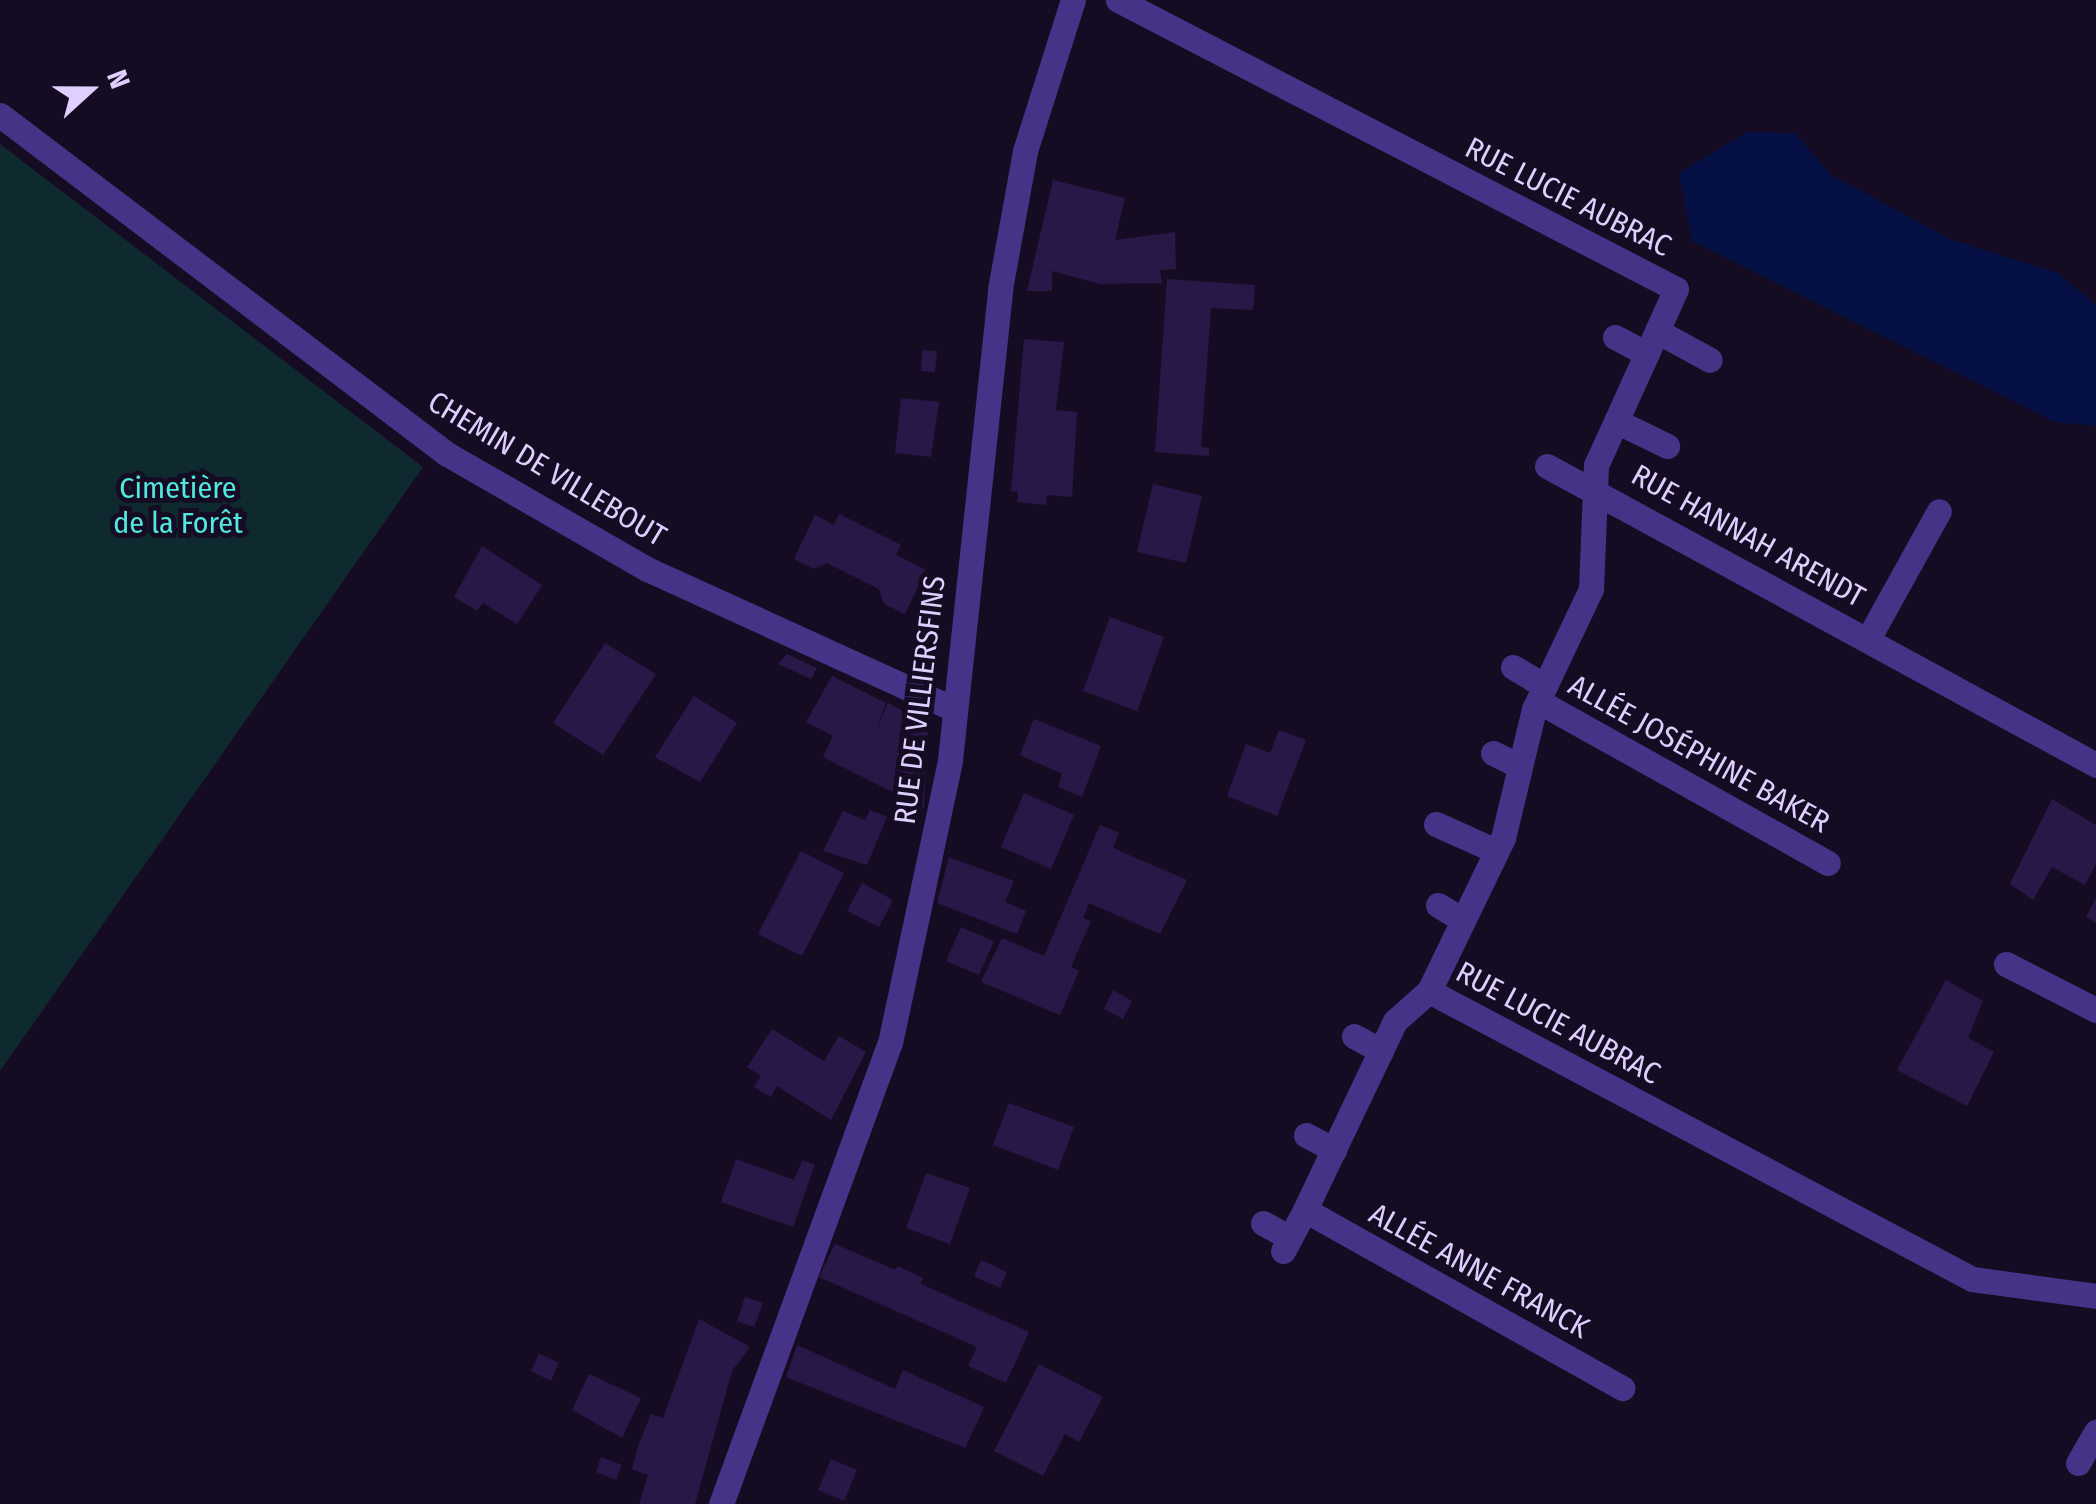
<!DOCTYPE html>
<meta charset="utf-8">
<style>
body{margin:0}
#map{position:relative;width:2096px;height:1504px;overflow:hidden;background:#150c24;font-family:"Fira Sans Condensed",sans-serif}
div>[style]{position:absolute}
.green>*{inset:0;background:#0f2a2f}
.water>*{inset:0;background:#051144}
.building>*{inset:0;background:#291747}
.minor>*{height:25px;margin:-12.5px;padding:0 12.5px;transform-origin:12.5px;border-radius:12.5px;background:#463387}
span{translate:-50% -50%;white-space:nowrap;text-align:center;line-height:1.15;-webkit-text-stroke:10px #150c24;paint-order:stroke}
.street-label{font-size:30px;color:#decfff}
.park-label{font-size:30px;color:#51e9df}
.north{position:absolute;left:40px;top:40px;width:100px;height:100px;-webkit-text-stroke:8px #150c24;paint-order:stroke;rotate:69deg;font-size:28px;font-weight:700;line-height:40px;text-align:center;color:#decfff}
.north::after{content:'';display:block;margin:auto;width:35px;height:45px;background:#decfff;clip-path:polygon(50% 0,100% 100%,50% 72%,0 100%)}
</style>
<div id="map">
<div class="green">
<i style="clip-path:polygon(0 144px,423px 467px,0 1071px)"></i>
</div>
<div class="water">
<i style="clip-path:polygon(1747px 132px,1795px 133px,1831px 175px,1952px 240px,2058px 273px,2096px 305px,2096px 426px,2055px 422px,1692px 241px,1679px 173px)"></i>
</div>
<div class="building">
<i style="clip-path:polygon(1053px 180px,1125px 198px,1115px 240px,1175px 232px,1176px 269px,1160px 270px,1162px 283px,1100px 284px,1052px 271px,1052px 291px,1027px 291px)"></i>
<i style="clip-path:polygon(1167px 279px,1255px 285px,1253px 310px,1211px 308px,1201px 447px,1209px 448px,1209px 456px,1155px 452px)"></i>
<i style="clip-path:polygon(1024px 339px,1064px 342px,1056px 410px,1077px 412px,1072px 497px,1047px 495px,1046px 505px,1017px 502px,1018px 492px,1011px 491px)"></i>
<i style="clip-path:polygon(922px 350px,937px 351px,935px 372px,921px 371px)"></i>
<i style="clip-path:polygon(901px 398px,939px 402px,931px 457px,895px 453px)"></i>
<i style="clip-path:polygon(1153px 484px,1202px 496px,1186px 563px,1137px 552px)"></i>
<i style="clip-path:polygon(839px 514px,901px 545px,896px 555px,926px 570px,905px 614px,884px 604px,879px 589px,827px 563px,814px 569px,794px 559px,815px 515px,834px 525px)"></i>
<i style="clip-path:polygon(482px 546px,542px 585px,517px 624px,483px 603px,477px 611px,454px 597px)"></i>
<i style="clip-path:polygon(1110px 617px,1164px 637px,1137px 711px,1083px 691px)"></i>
<i style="clip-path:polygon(605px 643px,656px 674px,603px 755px,553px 723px)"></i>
<i style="clip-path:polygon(787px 654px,817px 668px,811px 679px,778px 664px)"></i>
<i style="clip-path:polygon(832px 676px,886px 703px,876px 730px,888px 703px,928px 724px,924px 808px,823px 757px,833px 736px,806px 722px)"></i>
<i style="clip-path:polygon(694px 696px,737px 723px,700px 782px,655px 757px)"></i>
<i style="clip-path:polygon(1034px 719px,1101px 746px,1082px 797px,1058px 787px,1062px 774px,1020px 755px)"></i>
<i style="clip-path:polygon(1279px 730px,1306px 740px,1277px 816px,1227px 796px,1246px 744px,1270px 753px)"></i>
<i style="clip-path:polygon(1024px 793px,1074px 815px,1051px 869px,1001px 847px)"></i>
<i style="clip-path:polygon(2052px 799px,2096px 825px,2096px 864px,2085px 885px,2052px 867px,2033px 900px,2010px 884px)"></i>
<i style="clip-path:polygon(870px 810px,887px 817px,867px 865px,823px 851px,843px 811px,865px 820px)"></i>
<i style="clip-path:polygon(1100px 825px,1119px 833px,1113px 848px,1187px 880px,1160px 934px,1089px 903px,1083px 918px,1091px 921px,1071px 967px,1079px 971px,1060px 1015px,981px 982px,1002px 938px,1044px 956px)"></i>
<i style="clip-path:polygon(801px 851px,844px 873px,802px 956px,758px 934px)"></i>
<i style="clip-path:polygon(949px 857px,1014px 881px,1005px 902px,1026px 911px,1017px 934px,937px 903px)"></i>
<i style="clip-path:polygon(862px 883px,893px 900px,879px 927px,847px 911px)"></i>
<i style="clip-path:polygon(2096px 898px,2096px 923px,2086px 917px)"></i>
<i style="clip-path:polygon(961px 927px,994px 941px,979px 975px,946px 961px)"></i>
<i style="clip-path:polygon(1946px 980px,1983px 1001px,1968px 1038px,1994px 1052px,1967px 1106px,1897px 1070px)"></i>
<i style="clip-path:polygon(1113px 990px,1132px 1001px,1123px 1019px,1104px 1009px)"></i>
<i style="clip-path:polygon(772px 1029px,824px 1061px,839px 1036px,866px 1052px,831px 1120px,777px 1086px,771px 1097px,754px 1087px,761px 1076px,747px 1067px)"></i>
<i style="clip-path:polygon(1009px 1103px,1074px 1127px,1058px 1170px,993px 1145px)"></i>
<i style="clip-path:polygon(736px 1159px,794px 1180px,802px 1161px,815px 1164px,793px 1227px,721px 1202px)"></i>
<i style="clip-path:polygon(926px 1173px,970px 1188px,950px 1244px,906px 1228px)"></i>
<i style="clip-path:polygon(835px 1244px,895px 1270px,898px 1266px,923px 1278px,921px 1284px,1029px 1332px,1006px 1383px,968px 1366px,977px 1347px,819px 1277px)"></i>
<i style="clip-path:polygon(981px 1260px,1007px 1272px,1000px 1288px,974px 1276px)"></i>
<i style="clip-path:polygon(745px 1297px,763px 1303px,754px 1327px,737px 1321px)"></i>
<i style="clip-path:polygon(699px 1319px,750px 1347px,732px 1371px,695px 1504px,639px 1504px,648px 1475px,632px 1469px,639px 1443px,651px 1414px,663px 1418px)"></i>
<i style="clip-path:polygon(797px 1345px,895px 1389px,903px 1370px,984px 1407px,965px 1448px,786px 1377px)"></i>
<i style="clip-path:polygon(539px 1354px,559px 1363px,551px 1381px,531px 1371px)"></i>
<i style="clip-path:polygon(1039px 1364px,1103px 1397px,1079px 1442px,1065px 1434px,1043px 1476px,994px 1451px)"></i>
<i style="clip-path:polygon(589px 1374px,641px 1398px,622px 1438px,572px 1410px)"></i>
<i style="clip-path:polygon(601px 1457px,622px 1465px,616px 1480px,596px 1472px)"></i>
<i style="clip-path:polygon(831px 1459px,857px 1470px,844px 1501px,818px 1490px)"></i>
</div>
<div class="minor">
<i style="left:1118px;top:0;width:628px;rotate:27.38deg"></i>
<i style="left:1676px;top:289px;width:193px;rotate:114.4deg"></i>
<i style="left:1596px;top:465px;width:124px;rotate:92.3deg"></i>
<i style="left:1591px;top:589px;width:133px;rotate:115.4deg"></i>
<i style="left:1534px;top:709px;width:133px;rotate:103.5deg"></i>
<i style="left:1503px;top:838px;width:170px;rotate:115.8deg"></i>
<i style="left:1429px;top:991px;width:615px;rotate:27.94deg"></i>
<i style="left:1972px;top:1279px;width:125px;rotate:7.8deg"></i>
<i style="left:0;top:115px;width:561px;rotate:37.18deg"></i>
<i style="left:447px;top:454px;width:231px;rotate:29.9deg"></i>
<i style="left:647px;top:569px;width:337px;rotate:24.5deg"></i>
<i style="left:1657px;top:331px;width:60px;rotate:28.7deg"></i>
<i style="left:1615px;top:337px;width:36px;rotate:28deg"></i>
<i style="left:1616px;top:421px;width:57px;rotate:26.1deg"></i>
<i style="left:1547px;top:466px;width:625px;rotate:28.57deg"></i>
<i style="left:1868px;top:639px;width:146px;rotate:-61deg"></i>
<i style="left:1513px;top:667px;width:37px;rotate:31deg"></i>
<i style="left:1538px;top:701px;width:332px;rotate:29.2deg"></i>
<i style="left:1493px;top:753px;width:30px;rotate:26deg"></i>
<i style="left:1436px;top:824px;width:66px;rotate:24.2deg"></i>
<i style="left:1438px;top:905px;width:29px;rotate:31deg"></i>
<i style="left:2006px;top:964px;width:101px;rotate:27.1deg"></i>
<i style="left:1429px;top:991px;width:45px;rotate:138.6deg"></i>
<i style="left:1395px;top:1021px;width:209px;rotate:115.5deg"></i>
<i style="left:1305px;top:1210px;width:364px;rotate:29.3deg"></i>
<i style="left:1354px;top:1036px;width:31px;rotate:29deg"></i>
<i style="left:1306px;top:1135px;width:32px;rotate:28deg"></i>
<i style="left:1263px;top:1223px;width:31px;rotate:29deg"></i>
<i style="left:1283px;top:1251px;width:47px;rotate:-61.8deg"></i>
<i style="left:2078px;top:1463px;width:36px;rotate:-60deg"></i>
<i style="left:721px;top:1504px;width:491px;rotate:-69.9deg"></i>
<i style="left:890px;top:1043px;width:289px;rotate:-78deg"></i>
<i style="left:950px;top:760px;width:474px;rotate:-83.9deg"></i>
<i style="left:1000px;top:289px;width:140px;rotate:-79.7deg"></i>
<i style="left:1025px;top:151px;width:158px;rotate:-72.4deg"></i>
</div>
<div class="street-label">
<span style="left:1568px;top:197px;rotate:27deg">RUE LUCIE AUBRAC</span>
<span style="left:547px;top:469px;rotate:31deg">CHEMIN DE VILLEBOUT</span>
<span style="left:1748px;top:536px;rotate:29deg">RUE HANNAH ARENDT</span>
<span style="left:920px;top:700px;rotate:-83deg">RUE DE VILLIERSFINS</span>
<span style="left:1699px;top:754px;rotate:29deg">ALLÉE JOSÉPHINE BAKER</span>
<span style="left:1558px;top:1023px;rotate:28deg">RUE LUCIE AUBRAC</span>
<span style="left:1479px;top:1271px;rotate:29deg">ALLÉE ANNE FRANCK</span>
</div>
<div class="park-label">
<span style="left:178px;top:505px">Cimetière<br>de la Forêt</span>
</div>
<div class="north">N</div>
</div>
